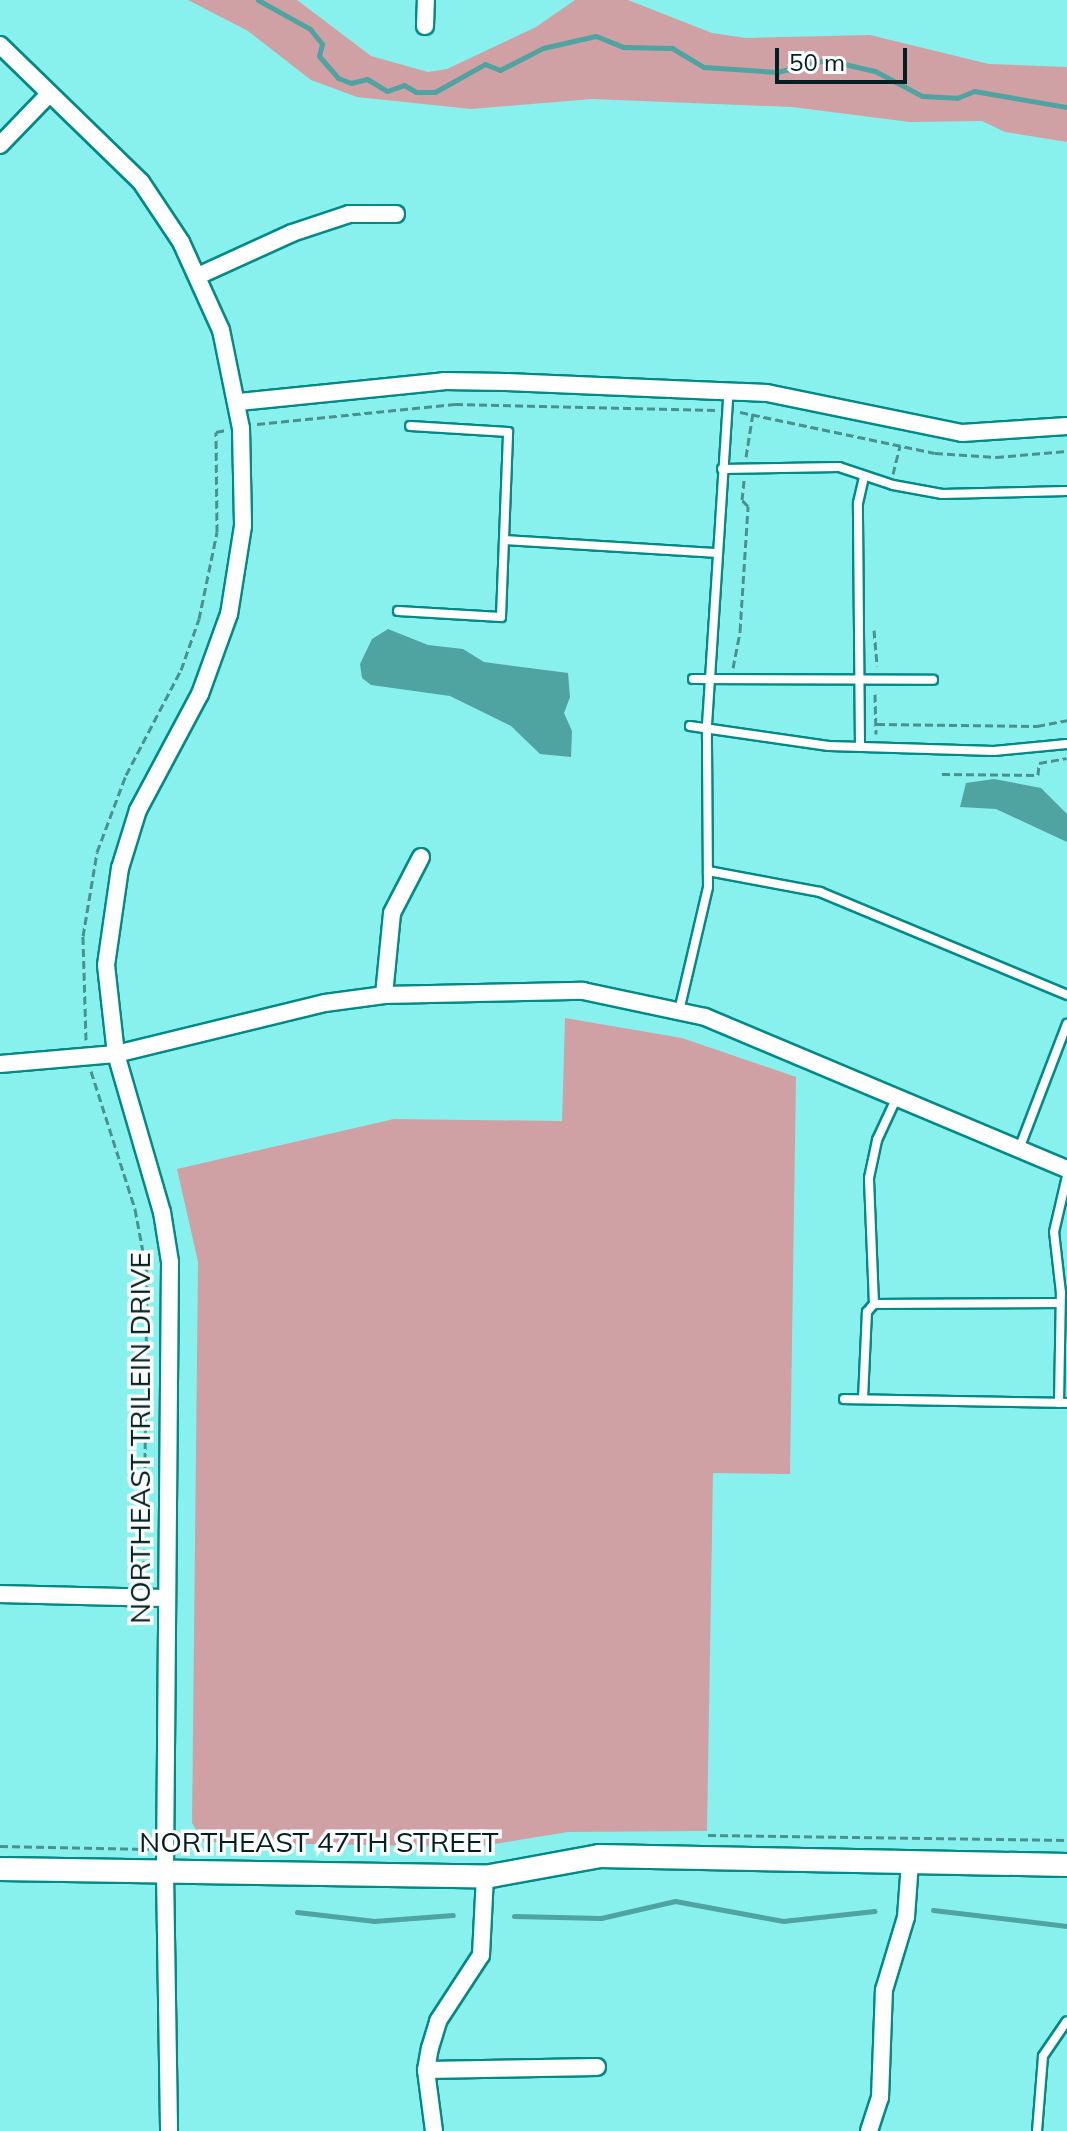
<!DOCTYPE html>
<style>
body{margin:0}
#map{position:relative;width:1067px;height:2131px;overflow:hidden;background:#89f1ed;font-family:Mulish,sans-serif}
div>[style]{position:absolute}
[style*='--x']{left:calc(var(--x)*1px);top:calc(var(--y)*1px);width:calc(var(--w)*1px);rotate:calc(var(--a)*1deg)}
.green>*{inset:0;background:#cfa1a5}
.water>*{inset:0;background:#4fa3a0}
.stream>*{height:5px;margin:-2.5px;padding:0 2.5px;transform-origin:2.5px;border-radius:2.5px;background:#4fa3a0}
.path>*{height:3px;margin-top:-1.5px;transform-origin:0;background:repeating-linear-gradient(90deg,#49918e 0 8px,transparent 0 12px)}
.roads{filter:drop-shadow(2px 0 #038a87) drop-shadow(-2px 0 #038a87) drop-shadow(0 2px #038a87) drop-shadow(0 -2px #038a87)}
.service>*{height:8px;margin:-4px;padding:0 4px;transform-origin:4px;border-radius:4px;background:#fff}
.minor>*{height:16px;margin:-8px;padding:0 8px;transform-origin:8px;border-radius:8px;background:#fff}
.tertiary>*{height:22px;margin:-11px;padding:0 11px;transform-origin:11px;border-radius:11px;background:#fff}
span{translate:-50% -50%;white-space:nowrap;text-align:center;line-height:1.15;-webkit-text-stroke:7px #fdfdfd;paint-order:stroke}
.street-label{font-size:28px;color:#002120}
.scale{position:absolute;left:775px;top:48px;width:132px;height:36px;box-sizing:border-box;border:4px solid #002120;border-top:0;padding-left:10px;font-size:24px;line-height:28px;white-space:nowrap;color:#002120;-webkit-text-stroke:6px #fdfdfd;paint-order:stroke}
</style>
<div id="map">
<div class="green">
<i style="clip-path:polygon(188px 0,297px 0,371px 56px,428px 72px,447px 69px,536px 27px,575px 0,628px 0,712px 33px,746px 38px,870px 35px,989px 64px,1067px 67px,1067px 142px,1005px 132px,982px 121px,910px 122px,792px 107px,592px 99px,471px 109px,357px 97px,311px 80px,248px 31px)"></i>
<i style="clip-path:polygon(565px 1018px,682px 1038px,796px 1077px,790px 1474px,713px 1473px,707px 1831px,568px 1832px,476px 1847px,204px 1842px,192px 1823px,198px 1262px,177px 1169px,394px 1119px,562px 1121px)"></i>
</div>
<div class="water">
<i style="clip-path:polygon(388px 629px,428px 645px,463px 649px,484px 662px,568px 673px,570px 697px,564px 713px,572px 731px,571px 757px,540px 754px,511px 726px,450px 696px,371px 685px,362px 678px,360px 664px,372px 639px)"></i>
<i style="clip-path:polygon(994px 779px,1041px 788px,1067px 814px,1067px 842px,996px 809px,960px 807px,966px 783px)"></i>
</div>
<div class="stream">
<i style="--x:258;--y:0;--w:60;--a:29.1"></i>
<i style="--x:310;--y:29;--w:19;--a:51"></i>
<i style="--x:322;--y:44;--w:12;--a:104"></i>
<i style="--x:319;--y:56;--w:29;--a:49"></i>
<i style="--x:338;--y:78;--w:14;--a:21"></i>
<i style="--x:351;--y:83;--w:16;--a:-14"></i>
<i style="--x:367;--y:79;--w:23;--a:31"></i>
<i style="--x:387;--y:91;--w:18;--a:-19"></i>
<i style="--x:404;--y:85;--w:14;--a:30"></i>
<i style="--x:416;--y:92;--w:19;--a:0"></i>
<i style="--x:435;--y:92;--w:57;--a:-29.2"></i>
<i style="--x:485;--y:64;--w:16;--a:22"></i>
<i style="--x:500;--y:70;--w:48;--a:-27.1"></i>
<i style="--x:543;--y:48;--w:54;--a:-12.8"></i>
<i style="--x:596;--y:36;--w:29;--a:22"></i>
<i style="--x:623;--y:47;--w:49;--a:1.2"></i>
<i style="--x:672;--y:48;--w:37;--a:31"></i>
<i style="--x:704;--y:67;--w:73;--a:3.9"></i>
<i style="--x:777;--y:72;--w:50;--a:-13.8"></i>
<i style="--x:826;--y:60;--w:50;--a:12.7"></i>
<i style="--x:875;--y:71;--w:53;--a:28"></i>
<i style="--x:922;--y:96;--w:35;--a:3"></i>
<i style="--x:957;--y:98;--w:18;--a:-22"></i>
<i style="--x:974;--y:91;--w:94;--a:9.8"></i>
<i style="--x:933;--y:1910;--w:135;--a:6.8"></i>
<i style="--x:297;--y:1912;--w:78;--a:6.7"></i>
<i style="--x:374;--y:1921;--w:79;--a:-4.3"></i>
<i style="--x:514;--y:1916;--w:87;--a:1.3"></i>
<i style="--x:601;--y:1918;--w:76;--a:-12.9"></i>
<i style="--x:675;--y:1901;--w:110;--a:10.5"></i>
<i style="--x:783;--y:1921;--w:92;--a:-6.3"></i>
</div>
<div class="path">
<i style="--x:740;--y:412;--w:199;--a:11.9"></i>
<i style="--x:935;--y:453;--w:61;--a:3.8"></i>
<i style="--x:996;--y:457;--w:71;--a:-4.8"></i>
<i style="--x:257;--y:424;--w:199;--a:-5.8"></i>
<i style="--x:455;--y:404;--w:261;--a:1.3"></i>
<i style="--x:746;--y:457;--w:45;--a:-81"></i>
<i style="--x:893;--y:474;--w:29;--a:-76"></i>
<i style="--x:874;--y:630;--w:36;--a:85"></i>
<i style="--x:733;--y:668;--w:38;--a:-79"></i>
<i style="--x:740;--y:631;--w:125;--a:-86.3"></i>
<i style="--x:748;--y:506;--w:8;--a:-135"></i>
<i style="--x:742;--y:500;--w:20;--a:-84"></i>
<i style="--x:875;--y:694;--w:40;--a:88.6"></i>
<i style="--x:877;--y:724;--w:160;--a:0.7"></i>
<i style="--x:1037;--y:726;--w:31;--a:-11"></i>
<i style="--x:942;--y:774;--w:96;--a:0.6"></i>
<i style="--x:1038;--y:775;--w:12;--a:-85"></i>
<i style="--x:1039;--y:763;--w:28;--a:-10"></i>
<i style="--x:86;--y:1040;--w:104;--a:-91.7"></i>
<i style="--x:83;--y:936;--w:85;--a:-80.5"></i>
<i style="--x:97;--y:852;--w:82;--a:-69.4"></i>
<i style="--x:126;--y:775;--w:119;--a:-62.4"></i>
<i style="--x:181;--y:670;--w:54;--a:-70.6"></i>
<i style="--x:199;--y:619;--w:89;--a:-78.3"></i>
<i style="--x:217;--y:532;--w:100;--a:-90.6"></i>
<i style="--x:216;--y:432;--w:10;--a:-11"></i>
<i style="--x:91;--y:1071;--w:145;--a:72.3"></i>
<i style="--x:135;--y:1209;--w:65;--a:79.4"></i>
<i style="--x:147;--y:1273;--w:307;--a:90.6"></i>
<i style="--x:708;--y:1835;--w:359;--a:0.8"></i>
<i style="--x:0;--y:1846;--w:149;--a:1.2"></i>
</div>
<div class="roads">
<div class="service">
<i style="--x:722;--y:469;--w:117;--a:-1"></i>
<i style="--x:839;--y:467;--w:57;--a:18.4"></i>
<i style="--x:893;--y:485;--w:50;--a:10.4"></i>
<i style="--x:942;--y:494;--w:125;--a:-1.4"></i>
<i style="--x:504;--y:540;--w:211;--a:3.5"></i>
<i style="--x:398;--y:611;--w:103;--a:3.3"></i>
<i style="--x:501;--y:617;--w:185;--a:-87.8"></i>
<i style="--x:508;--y:432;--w:98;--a:-176.5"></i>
<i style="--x:693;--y:679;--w:240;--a:0.2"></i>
<i style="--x:690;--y:726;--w:140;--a:8.2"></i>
<i style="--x:829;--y:746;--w:165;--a:1.7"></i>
<i style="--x:994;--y:751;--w:73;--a:-5.5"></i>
<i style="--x:860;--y:746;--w:243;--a:-90.5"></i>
<i style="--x:858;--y:503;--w:27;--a:-77"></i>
<i style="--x:708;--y:871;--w:114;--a:10.6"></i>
<i style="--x:820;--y:892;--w:268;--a:22.6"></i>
<i style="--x:679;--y:1011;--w:127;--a:-76.8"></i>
<i style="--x:708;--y:887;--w:162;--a:-90.4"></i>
<i style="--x:707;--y:725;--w:337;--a:-86.3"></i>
<i style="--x:1019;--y:1149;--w:134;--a:-69"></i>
<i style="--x:874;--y:1304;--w:186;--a:-0.3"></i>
<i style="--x:844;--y:1399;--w:223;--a:1"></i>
<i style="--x:863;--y:1399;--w:87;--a:-87.4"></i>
<i style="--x:867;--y:1312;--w:11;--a:-49"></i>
<i style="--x:874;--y:1304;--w:126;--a:-92.3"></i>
<i style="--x:869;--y:1178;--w:39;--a:-78"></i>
<i style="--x:877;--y:1140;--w:47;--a:-65.1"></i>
<i style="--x:1059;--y:1403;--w:110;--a:-89"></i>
<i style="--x:1061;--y:1293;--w:61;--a:-96.5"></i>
<i style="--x:1054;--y:1232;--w:57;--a:-76.9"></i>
<i style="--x:1037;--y:2131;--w:75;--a:-85.4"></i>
<i style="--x:1043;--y:2056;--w:42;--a:-55.6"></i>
</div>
<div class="minor">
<i style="--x:425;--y:26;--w:26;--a:-88"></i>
<i style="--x:0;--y:45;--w:197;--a:44.2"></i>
<i style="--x:141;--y:182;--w:72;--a:56.3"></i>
<i style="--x:181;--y:242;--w:97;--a:65.6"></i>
<i style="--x:221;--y:330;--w:100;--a:78.5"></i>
<i style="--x:241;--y:428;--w:98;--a:88.8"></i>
<i style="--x:243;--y:526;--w:89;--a:99"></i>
<i style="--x:229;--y:614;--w:85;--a:109.9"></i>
<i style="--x:200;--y:694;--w:132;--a:118.1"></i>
<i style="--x:138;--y:810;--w:61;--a:107.2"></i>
<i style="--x:120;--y:868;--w:98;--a:98.2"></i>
<i style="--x:106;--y:965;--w:90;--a:83.6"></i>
<i style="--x:116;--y:1054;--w:165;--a:73.8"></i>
<i style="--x:162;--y:1212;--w:51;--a:80.9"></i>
<i style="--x:170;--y:1262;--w:610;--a:90.47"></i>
<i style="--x:165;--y:1872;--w:259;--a:89.1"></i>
<i style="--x:0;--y:145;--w:71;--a:-46.1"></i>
<i style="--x:200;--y:275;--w:101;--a:-24.5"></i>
<i style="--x:292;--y:233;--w:60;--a:-18.4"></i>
<i style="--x:349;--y:214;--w:47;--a:0"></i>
<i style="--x:239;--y:402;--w:206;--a:-5.8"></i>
<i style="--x:444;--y:381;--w:62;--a:0.9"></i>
<i style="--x:506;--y:382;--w:261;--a:2.4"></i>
<i style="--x:767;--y:393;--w:199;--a:11.6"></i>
<i style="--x:962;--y:433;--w:105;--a:-3.8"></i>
<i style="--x:384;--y:995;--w:82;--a:-84.4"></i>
<i style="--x:392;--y:913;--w:63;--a:-62.6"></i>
<i style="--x:0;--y:1064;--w:116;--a:-4.9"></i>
<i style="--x:116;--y:1054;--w:215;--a:-13.7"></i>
<i style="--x:325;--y:1003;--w:60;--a:-7.7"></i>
<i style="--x:384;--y:995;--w:199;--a:-1.2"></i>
<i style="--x:583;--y:991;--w:125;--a:12"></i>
<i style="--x:705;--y:1017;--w:393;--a:22.8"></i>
<i style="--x:0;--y:1594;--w:166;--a:1.4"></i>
<i style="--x:426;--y:2070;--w:171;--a:-1"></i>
<i style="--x:434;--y:2131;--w:62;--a:-97.5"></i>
<i style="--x:426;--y:2070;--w:22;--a:-80"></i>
<i style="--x:430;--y:2048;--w:28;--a:-73"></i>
<i style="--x:438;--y:2021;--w:79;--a:-56.9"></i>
<i style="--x:481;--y:1955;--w:78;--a:-87.1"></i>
<i style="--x:869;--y:2131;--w:35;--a:-72"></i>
<i style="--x:880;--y:2098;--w:108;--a:-87.9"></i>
<i style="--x:884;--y:1990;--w:76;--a:-73.2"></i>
<i style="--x:906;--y:1917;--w:54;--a:-85.8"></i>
</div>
<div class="tertiary">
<i style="--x:0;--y:1869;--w:485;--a:0.9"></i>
<i style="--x:485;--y:1877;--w:116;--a:-10.4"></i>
<i style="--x:599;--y:1856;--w:468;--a:1.1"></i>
</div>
</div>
<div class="street-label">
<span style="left:140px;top:1438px;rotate:-90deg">NORTHEAST TRILEIN DRIVE</span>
<span style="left:319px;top:1842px">NORTHEAST 47TH STREET</span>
</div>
<div class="scale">50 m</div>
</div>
